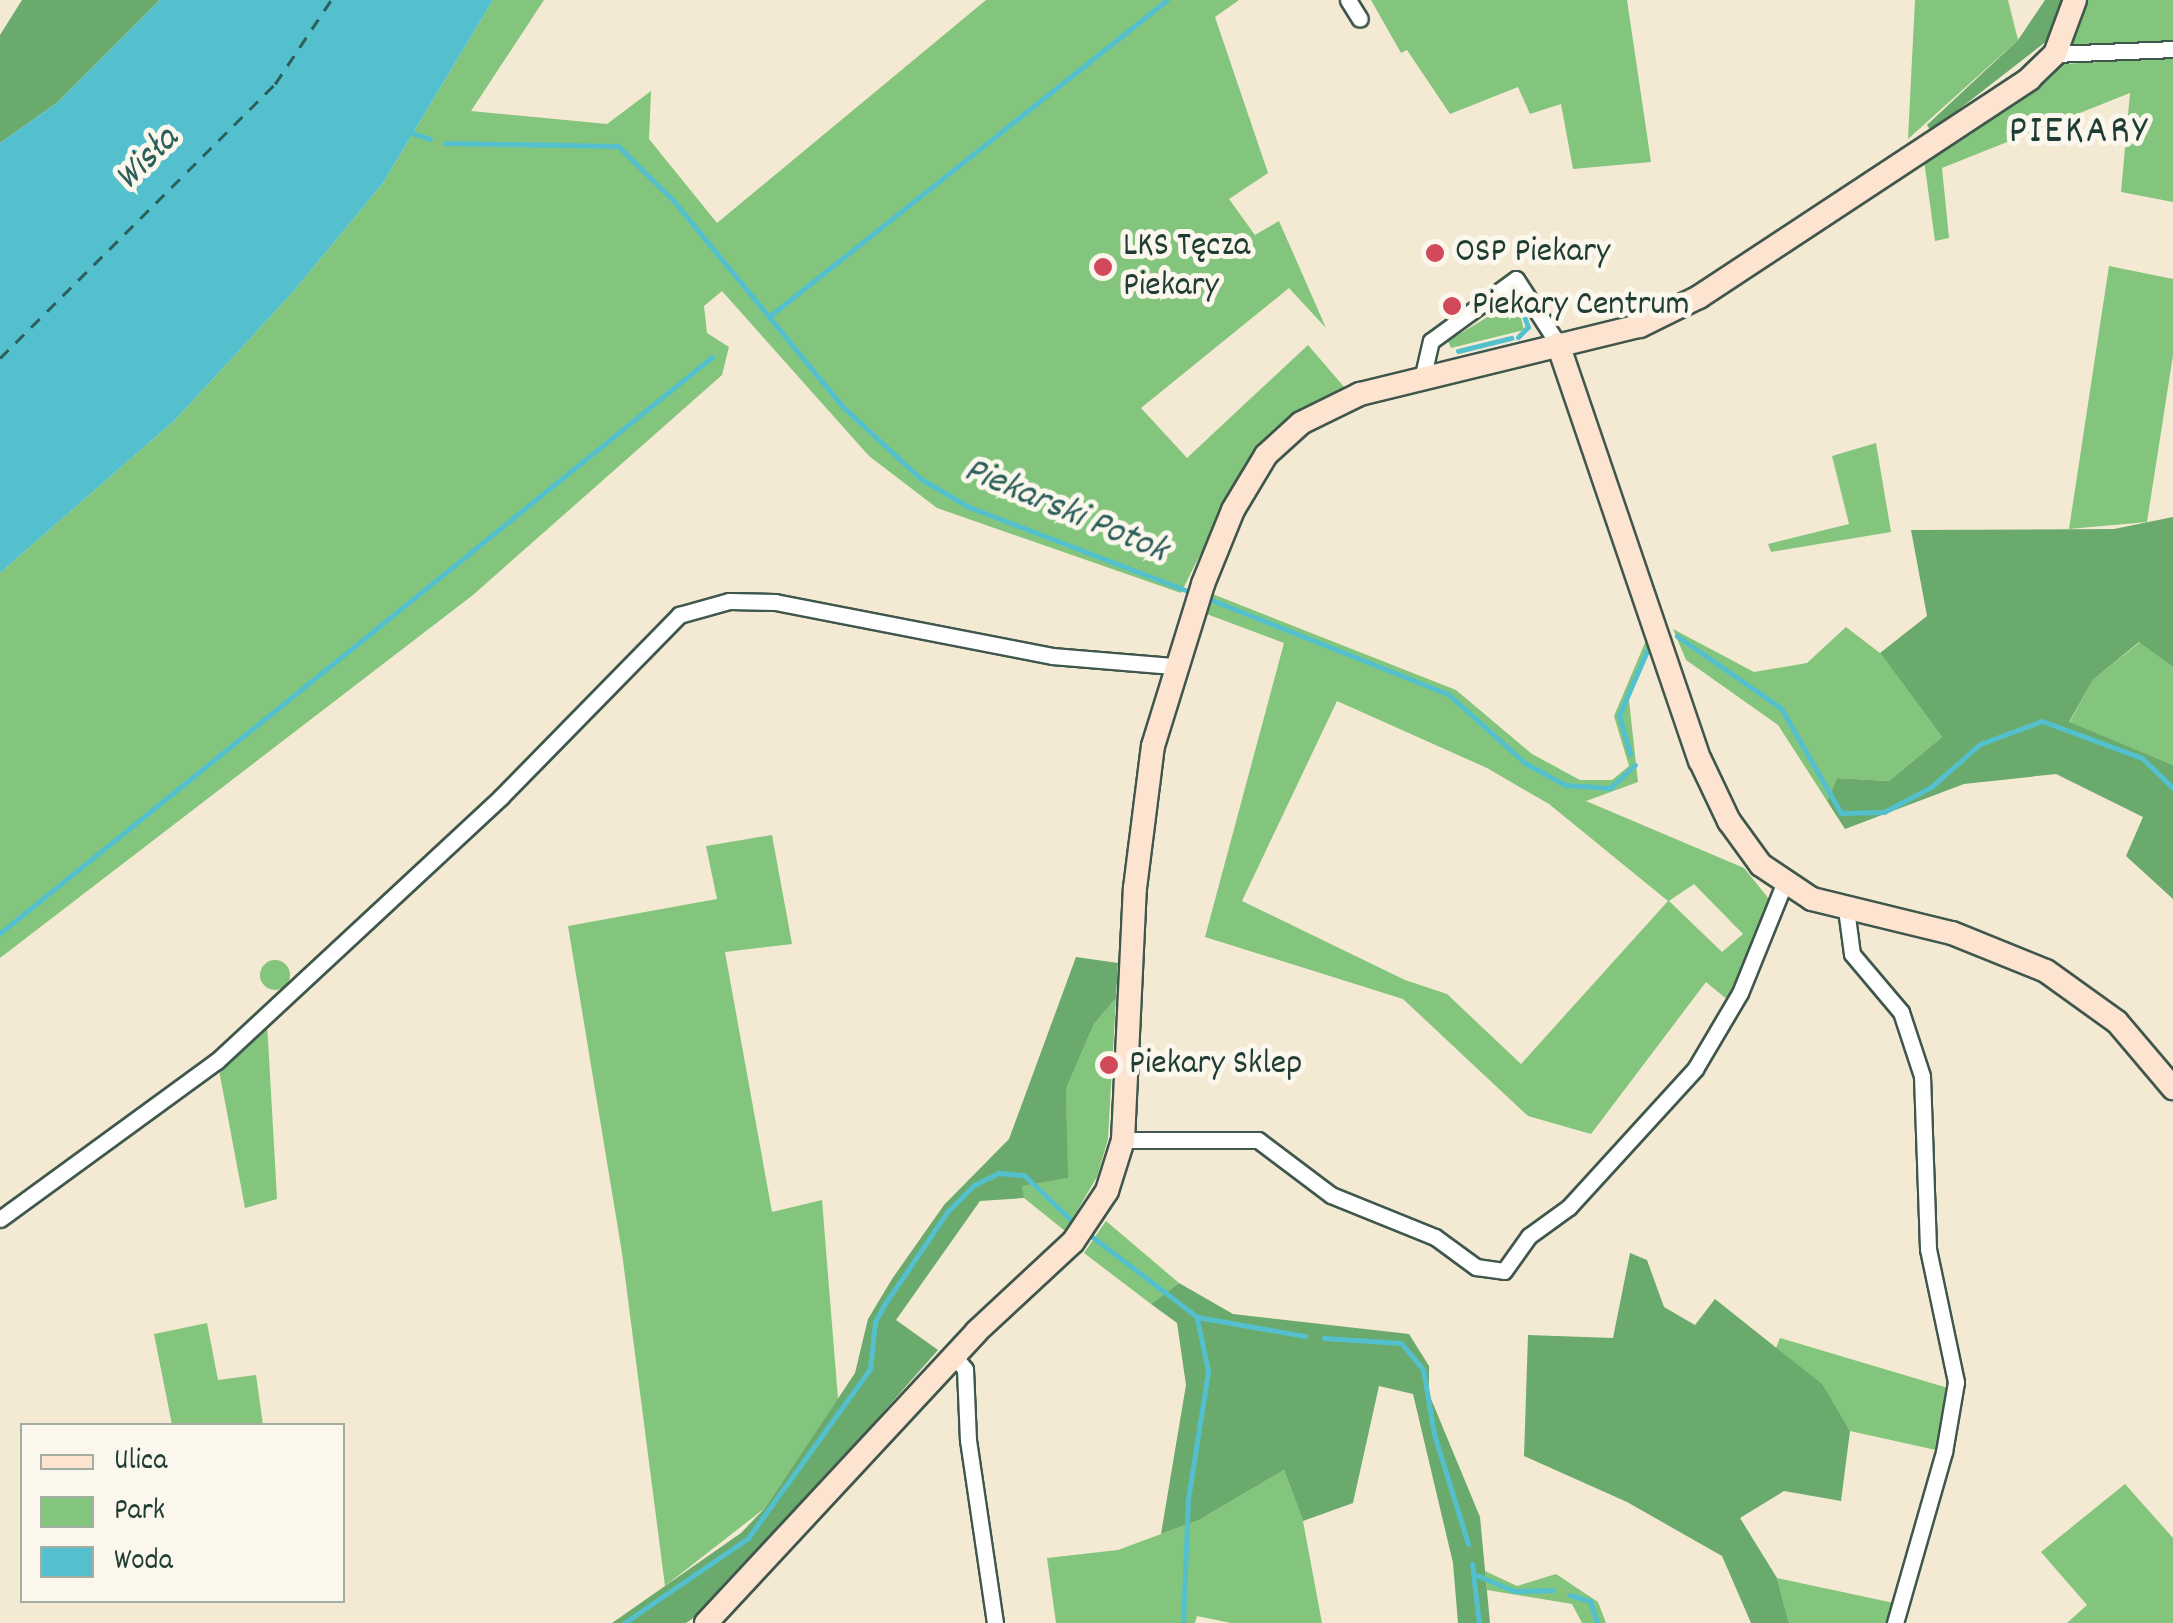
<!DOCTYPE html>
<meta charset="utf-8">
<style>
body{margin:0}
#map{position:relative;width:2173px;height:1623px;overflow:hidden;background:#f4e9d2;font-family:Dekko,sans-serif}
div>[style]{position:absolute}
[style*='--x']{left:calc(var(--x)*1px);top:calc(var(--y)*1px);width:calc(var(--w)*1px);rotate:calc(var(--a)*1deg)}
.green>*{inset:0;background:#83c57d}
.round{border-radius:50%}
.forest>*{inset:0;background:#6aaa6c}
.water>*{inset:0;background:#54c0ce}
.stream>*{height:5px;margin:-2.5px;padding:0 2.5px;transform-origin:2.5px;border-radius:2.5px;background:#54c0ce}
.ferry>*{height:2.5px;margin-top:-1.25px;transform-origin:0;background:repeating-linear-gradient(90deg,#2c5e5a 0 12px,transparent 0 22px)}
.roads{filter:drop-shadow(2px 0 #3f574c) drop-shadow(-2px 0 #3f574c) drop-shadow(0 2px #3f574c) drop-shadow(0 -2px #3f574c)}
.street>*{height:15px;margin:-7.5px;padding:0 7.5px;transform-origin:7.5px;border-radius:7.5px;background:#fff}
.secondary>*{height:22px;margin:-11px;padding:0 11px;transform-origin:11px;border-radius:11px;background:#fde4d1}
.dots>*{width:28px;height:28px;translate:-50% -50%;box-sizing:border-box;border:5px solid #fbf7ec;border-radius:50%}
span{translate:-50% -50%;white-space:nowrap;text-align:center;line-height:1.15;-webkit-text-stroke:10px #fbf7ec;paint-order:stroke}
.poi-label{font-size:35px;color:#1f3d34}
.left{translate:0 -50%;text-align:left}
.water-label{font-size:38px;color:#2c5e5a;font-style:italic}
.quarter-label{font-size:40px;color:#1f3d34;letter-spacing:2.5px}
.legend{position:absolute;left:20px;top:1423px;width:325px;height:180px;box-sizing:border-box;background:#fbf7ec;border:2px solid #a3ada2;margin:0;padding:12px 18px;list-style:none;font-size:30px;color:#1f3d34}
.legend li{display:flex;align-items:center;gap:20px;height:50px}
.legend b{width:50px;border:2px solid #a3ada2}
</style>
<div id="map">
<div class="green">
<i style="clip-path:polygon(493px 0,544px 0,471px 111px,607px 124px,651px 91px,649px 139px,717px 223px,986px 0,1239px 0,1215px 17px,1268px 173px,1229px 199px,1255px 235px,1279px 221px,1326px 328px,1289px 288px,1141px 408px,1187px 458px,1308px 345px,1345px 388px,1308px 405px,1267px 439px,1238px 478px,1181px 593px,937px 508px,869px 456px,722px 291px,704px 306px,707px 333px,729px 347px,722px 375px,473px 595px,0 958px,0 573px,175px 420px,293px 292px,383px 183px)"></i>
<i style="clip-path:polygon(1371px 0,1627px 0,1651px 162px,1573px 169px,1561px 104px,1530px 114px,1518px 87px,1450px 114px,1407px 50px,1401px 53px)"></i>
<i style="clip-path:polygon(1915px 0,2008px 0,2018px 40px,1908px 139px)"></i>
<i style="clip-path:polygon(2080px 0,2173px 0,2173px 41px,2068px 47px)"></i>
<i style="clip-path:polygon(2173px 58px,2173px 202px,2121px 192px,2130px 93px,1942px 168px,1949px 238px,1935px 241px,1924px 160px,2062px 64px)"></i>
<i style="clip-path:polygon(2109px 266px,2173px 279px,2173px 355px,2147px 522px,2069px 529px)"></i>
<i style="clip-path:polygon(1518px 306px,1524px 330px,1451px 348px,1448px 341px,1504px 307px)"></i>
<i style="clip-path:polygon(1876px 443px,1891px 532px,1771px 552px,1768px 544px,1849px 524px,1832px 456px)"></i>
<i style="clip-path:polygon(evenodd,1210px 593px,1456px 690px,1532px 754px,1580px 780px,1612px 780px,1629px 766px,1614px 716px,1647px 638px,1651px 646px,1629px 700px,1638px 782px,1586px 801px,1744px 868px,1769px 899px,1729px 1001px,1706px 982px,1591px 1134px,1528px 1116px,1403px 999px,1205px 937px,1284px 643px,1204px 613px,1210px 593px,1337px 701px,1487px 768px,1549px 804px,1668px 901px,1521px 1064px,1447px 994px,1405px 980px,1242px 901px,1337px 701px,1210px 593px,1694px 884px,1743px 934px,1722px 952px,1669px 901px,1694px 884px)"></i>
<i style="clip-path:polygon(1846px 627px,1880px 653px,1942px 737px,1889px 781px,1837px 778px,1827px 801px,1778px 725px,1686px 660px,1673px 629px,1754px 672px,1807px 663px)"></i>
<i style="clip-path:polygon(2140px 642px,2173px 667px,2173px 765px,2069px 723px,2093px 680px)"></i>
<i style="clip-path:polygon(772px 835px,792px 944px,725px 952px,772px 1212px,822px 1200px,838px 1399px,765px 1508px,665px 1586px,622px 1253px,568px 926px,717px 899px,706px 846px)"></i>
<i class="round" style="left:260px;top:960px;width:30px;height:30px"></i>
<i style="clip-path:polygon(1116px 998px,1108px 1139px,1097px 1177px,1065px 1231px,1024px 1198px,1021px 1186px,1067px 1178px,1066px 1089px,1094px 1024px)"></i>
<i style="clip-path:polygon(267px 1022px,277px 1199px,245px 1208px,219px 1070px)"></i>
<i style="clip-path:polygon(1106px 1221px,1179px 1283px,1151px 1304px,1084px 1253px)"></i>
<i style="clip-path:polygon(207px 1323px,218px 1380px,256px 1375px,263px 1425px,172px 1425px,154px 1334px)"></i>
<i style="clip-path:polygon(1780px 1338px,1948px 1388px,1936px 1450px,1850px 1431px,1821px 1384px,1776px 1348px)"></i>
<i style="clip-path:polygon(1284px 1470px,1303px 1521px,1322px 1623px,1231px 1623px,1197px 1616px,1195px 1623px,1056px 1623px,1047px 1558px,1118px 1550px,1199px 1520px)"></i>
<i style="clip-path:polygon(2125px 1484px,2173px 1538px,2173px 1623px,2067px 1623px,2087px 1605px,2041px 1552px)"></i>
<i style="clip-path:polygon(1485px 1571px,1517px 1586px,1556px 1574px,1598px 1602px,1606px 1623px,1582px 1623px,1572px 1604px,1487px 1590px)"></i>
<i style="clip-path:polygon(1777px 1578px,1894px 1603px,1889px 1623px,1789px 1623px)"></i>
</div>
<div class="forest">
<i style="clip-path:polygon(22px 0,160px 0,58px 102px,0 143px,0 35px)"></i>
<i style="clip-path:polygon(2045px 0,2065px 0,2048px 40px,1931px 131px,1927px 125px,2018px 40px)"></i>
<i style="clip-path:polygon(2173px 517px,2173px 667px,2139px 642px,2093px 680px,2069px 722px,2173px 765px,2173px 899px,2126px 856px,2143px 817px,2056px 774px,1964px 784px,1845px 829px,1827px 801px,1837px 778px,1889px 781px,1942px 737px,1880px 653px,1927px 616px,1911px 530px,2114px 529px)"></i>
<i style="clip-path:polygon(1076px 957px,1118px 963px,1116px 998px,1094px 1024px,1066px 1089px,1068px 1178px,1022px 1186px,1024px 1198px,980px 1201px,896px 1320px,938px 1350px,713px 1605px,686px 1623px,612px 1623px,741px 1533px,765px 1508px,855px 1373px,868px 1319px,892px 1279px,944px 1205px,1009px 1139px)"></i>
<i style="clip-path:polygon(1630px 1253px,1647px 1260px,1664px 1307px,1695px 1325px,1715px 1299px,1822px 1384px,1850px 1431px,1841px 1501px,1784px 1491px,1740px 1518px,1777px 1578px,1789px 1623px,1751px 1623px,1722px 1556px,1627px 1502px,1524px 1456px,1528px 1335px,1613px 1338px)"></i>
<i style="clip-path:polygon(1179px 1283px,1233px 1314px,1409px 1334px,1429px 1366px,1429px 1394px,1480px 1517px,1490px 1623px,1458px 1623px,1453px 1563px,1413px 1394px,1379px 1386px,1353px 1503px,1303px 1521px,1284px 1470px,1199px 1520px,1161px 1534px,1186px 1385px,1177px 1323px,1151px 1304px)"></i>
</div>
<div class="water">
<i style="clip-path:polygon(160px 0,493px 0,383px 183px,293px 292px,175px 420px,0 573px,0 143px,58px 102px)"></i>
</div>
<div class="stream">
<i style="--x:409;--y:132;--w:22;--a:18"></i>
<i style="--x:445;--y:143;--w:173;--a:1"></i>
<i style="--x:618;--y:146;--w:77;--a:44.5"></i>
<i style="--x:673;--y:200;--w:266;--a:50.6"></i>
<i style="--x:842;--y:406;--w:108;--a:42.7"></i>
<i style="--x:921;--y:479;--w:56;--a:30.3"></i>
<i style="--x:969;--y:507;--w:240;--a:21"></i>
<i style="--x:771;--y:315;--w:506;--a:-38.5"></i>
<i style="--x:1518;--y:337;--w:14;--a:-45"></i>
<i style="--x:1528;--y:327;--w:15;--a:-110"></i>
<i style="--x:1458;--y:351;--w:55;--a:-13.8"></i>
<i style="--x:1204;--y:597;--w:263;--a:21.7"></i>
<i style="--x:1448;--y:694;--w:103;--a:41.9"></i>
<i style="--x:1525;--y:763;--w:46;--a:28.8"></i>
<i style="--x:1565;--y:785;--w:45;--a:3.8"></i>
<i style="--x:1610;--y:788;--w:34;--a:-43"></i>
<i style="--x:1677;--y:636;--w:126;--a:34.7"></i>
<i style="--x:1781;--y:708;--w:121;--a:60.3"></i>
<i style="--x:1841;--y:813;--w:43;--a:-1.3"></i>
<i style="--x:1884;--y:812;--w:53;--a:-28"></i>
<i style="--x:1931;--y:787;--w:65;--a:-41.3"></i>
<i style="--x:1980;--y:744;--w:66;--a:-20.4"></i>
<i style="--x:2042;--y:721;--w:107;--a:20.3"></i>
<i style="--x:2142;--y:758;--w:43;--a:44.1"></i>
<i style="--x:1630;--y:754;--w:41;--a:-105.8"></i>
<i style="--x:1619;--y:715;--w:77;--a:-66.4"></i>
<i style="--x:0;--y:933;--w:916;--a:-38.97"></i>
<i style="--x:1086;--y:1232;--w:140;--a:37.4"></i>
<i style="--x:1197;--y:1317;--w:110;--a:10"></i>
<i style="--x:1324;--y:1338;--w:77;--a:3.7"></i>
<i style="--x:1401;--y:1343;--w:34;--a:50"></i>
<i style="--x:1423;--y:1369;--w:66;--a:80.4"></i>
<i style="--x:1434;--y:1434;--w:115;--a:72.8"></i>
<i style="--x:1472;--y:1564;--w:59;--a:83.2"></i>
<i style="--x:1474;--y:1574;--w:43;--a:23"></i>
<i style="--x:1514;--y:1591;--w:39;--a:-1"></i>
<i style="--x:1570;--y:1595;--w:21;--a:17"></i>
<i style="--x:1590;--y:1601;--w:23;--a:72"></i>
<i style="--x:624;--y:1623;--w:150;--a:-34.4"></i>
<i style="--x:748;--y:1538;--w:208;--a:-54.2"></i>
<i style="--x:870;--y:1369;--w:47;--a:-83.9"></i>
<i style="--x:875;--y:1322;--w:19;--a:-62"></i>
<i style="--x:884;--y:1305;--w:114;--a:-55.8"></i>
<i style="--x:948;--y:1211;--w:37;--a:-45"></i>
<i style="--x:974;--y:1185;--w:28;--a:-26"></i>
<i style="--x:999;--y:1173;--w:25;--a:5"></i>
<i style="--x:1024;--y:1175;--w:74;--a:43.9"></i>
<i style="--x:1183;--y:1623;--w:124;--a:-87.7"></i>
<i style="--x:1188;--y:1499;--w:130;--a:-81.1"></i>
<i style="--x:1208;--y:1371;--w:53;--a:-101.9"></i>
</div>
<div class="ferry">
<i style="--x:0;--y:358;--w:388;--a:-44.9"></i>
<i style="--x:275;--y:84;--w:101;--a:-56.3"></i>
</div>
<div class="roads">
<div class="street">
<i style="--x:1348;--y:0;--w:22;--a:58"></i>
<i style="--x:2055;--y:54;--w:118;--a:-2.4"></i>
<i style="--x:1423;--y:375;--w:35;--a:-77"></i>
<i style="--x:1431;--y:341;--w:105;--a:-36.1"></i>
<i style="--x:1516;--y:279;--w:77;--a:57.1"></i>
<i style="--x:1846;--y:909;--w:45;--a:82.4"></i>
<i style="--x:1852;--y:954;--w:76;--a:49.8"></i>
<i style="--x:1901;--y:1012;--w:67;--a:71.8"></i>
<i style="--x:1922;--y:1076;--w:173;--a:88"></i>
<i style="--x:1928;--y:1249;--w:136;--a:78.1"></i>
<i style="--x:1956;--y:1382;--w:71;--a:99.7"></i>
<i style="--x:1944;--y:1452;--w:178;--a:106"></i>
<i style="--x:1123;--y:1140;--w:135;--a:0"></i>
<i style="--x:1258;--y:1140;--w:91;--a:37"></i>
<i style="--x:1331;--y:1195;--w:112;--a:22"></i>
<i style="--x:1435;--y:1237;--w:51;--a:36.2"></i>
<i style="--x:1476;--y:1267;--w:28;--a:8"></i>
<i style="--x:1504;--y:1271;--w:43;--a:-54.5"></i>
<i style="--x:1529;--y:1236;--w:49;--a:-35.9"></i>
<i style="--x:1569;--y:1207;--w:187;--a:-47.6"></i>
<i style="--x:1695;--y:1069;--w:88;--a:-59.4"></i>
<i style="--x:1740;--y:993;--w:118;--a:-68"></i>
<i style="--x:0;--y:1219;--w:268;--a:-36.1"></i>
<i style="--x:217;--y:1061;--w:388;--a:-42.9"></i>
<i style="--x:501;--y:797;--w:255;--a:-45.6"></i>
<i style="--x:679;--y:615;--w:52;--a:-15.6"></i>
<i style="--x:729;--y:601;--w:46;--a:1.2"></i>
<i style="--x:775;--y:602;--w:282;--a:11"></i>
<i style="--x:1052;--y:656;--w:121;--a:4.7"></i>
<i style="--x:954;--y:1356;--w:17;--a:50"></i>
<i style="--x:965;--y:1369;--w:71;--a:87.6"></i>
<i style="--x:968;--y:1440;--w:185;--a:81.6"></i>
</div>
<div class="secondary">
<i style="--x:1558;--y:344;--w:440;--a:71.2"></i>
<i style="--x:1700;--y:760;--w:68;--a:64.6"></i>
<i style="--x:1729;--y:821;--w:54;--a:54"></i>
<i style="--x:1761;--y:865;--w:61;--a:33.7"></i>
<i style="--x:1812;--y:899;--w:144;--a:13.7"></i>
<i style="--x:1952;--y:933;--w:101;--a:22"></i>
<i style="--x:2046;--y:971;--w:87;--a:35.7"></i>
<i style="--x:2117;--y:1022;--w:87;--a:49.7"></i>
<i style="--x:706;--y:1623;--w:397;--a:-47.1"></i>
<i style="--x:976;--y:1332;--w:132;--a:-42.9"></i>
<i style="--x:1073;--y:1242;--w:61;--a:-56.3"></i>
<i style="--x:1107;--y:1191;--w:53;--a:-72.6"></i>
<i style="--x:1123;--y:1140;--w:252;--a:-87.3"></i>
<i style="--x:1135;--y:888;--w:143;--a:-82.8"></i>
<i style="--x:1153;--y:746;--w:170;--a:-72.8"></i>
<i style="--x:1203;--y:584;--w:80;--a:-67.9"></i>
<i style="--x:1233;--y:510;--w:64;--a:-59"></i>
<i style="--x:1266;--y:455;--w:47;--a:-42.4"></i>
<i style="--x:1301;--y:423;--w:66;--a:-26.2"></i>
<i style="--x:1360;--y:394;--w:288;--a:-13.7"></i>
<i style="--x:1640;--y:326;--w:66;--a:-26.2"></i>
<i style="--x:1699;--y:297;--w:396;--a:-33.4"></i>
<i style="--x:2029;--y:79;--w:36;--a:-44"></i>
<i style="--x:2055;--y:54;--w:58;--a:-69.7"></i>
</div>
</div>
<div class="dots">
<i style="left:1435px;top:253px;background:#d1495b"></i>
<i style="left:1103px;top:267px;background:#d1495b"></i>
<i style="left:1452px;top:306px;background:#d1495b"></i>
<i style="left:1109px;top:1065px;background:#d1495b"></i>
</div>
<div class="poi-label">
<span class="left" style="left:1123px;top:267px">LKS Tęcza<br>Piekary</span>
<span class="left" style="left:1455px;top:253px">OSP Piekary</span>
<span class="left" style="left:1472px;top:306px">Piekary Centrum</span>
<span class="left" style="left:1129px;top:1065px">Piekary Sklep</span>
</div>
<div class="water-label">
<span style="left:148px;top:160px;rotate:-45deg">Wisła</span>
<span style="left:1065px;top:512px;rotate:23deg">Piekarski Potok</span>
</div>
<div class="quarter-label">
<span style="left:2079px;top:134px">PIEKARY</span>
</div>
<ul class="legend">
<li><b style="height:12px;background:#fde4d1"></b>Ulica</li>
<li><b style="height:28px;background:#83c57d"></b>Park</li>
<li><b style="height:28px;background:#54c0ce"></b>Woda</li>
</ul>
</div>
